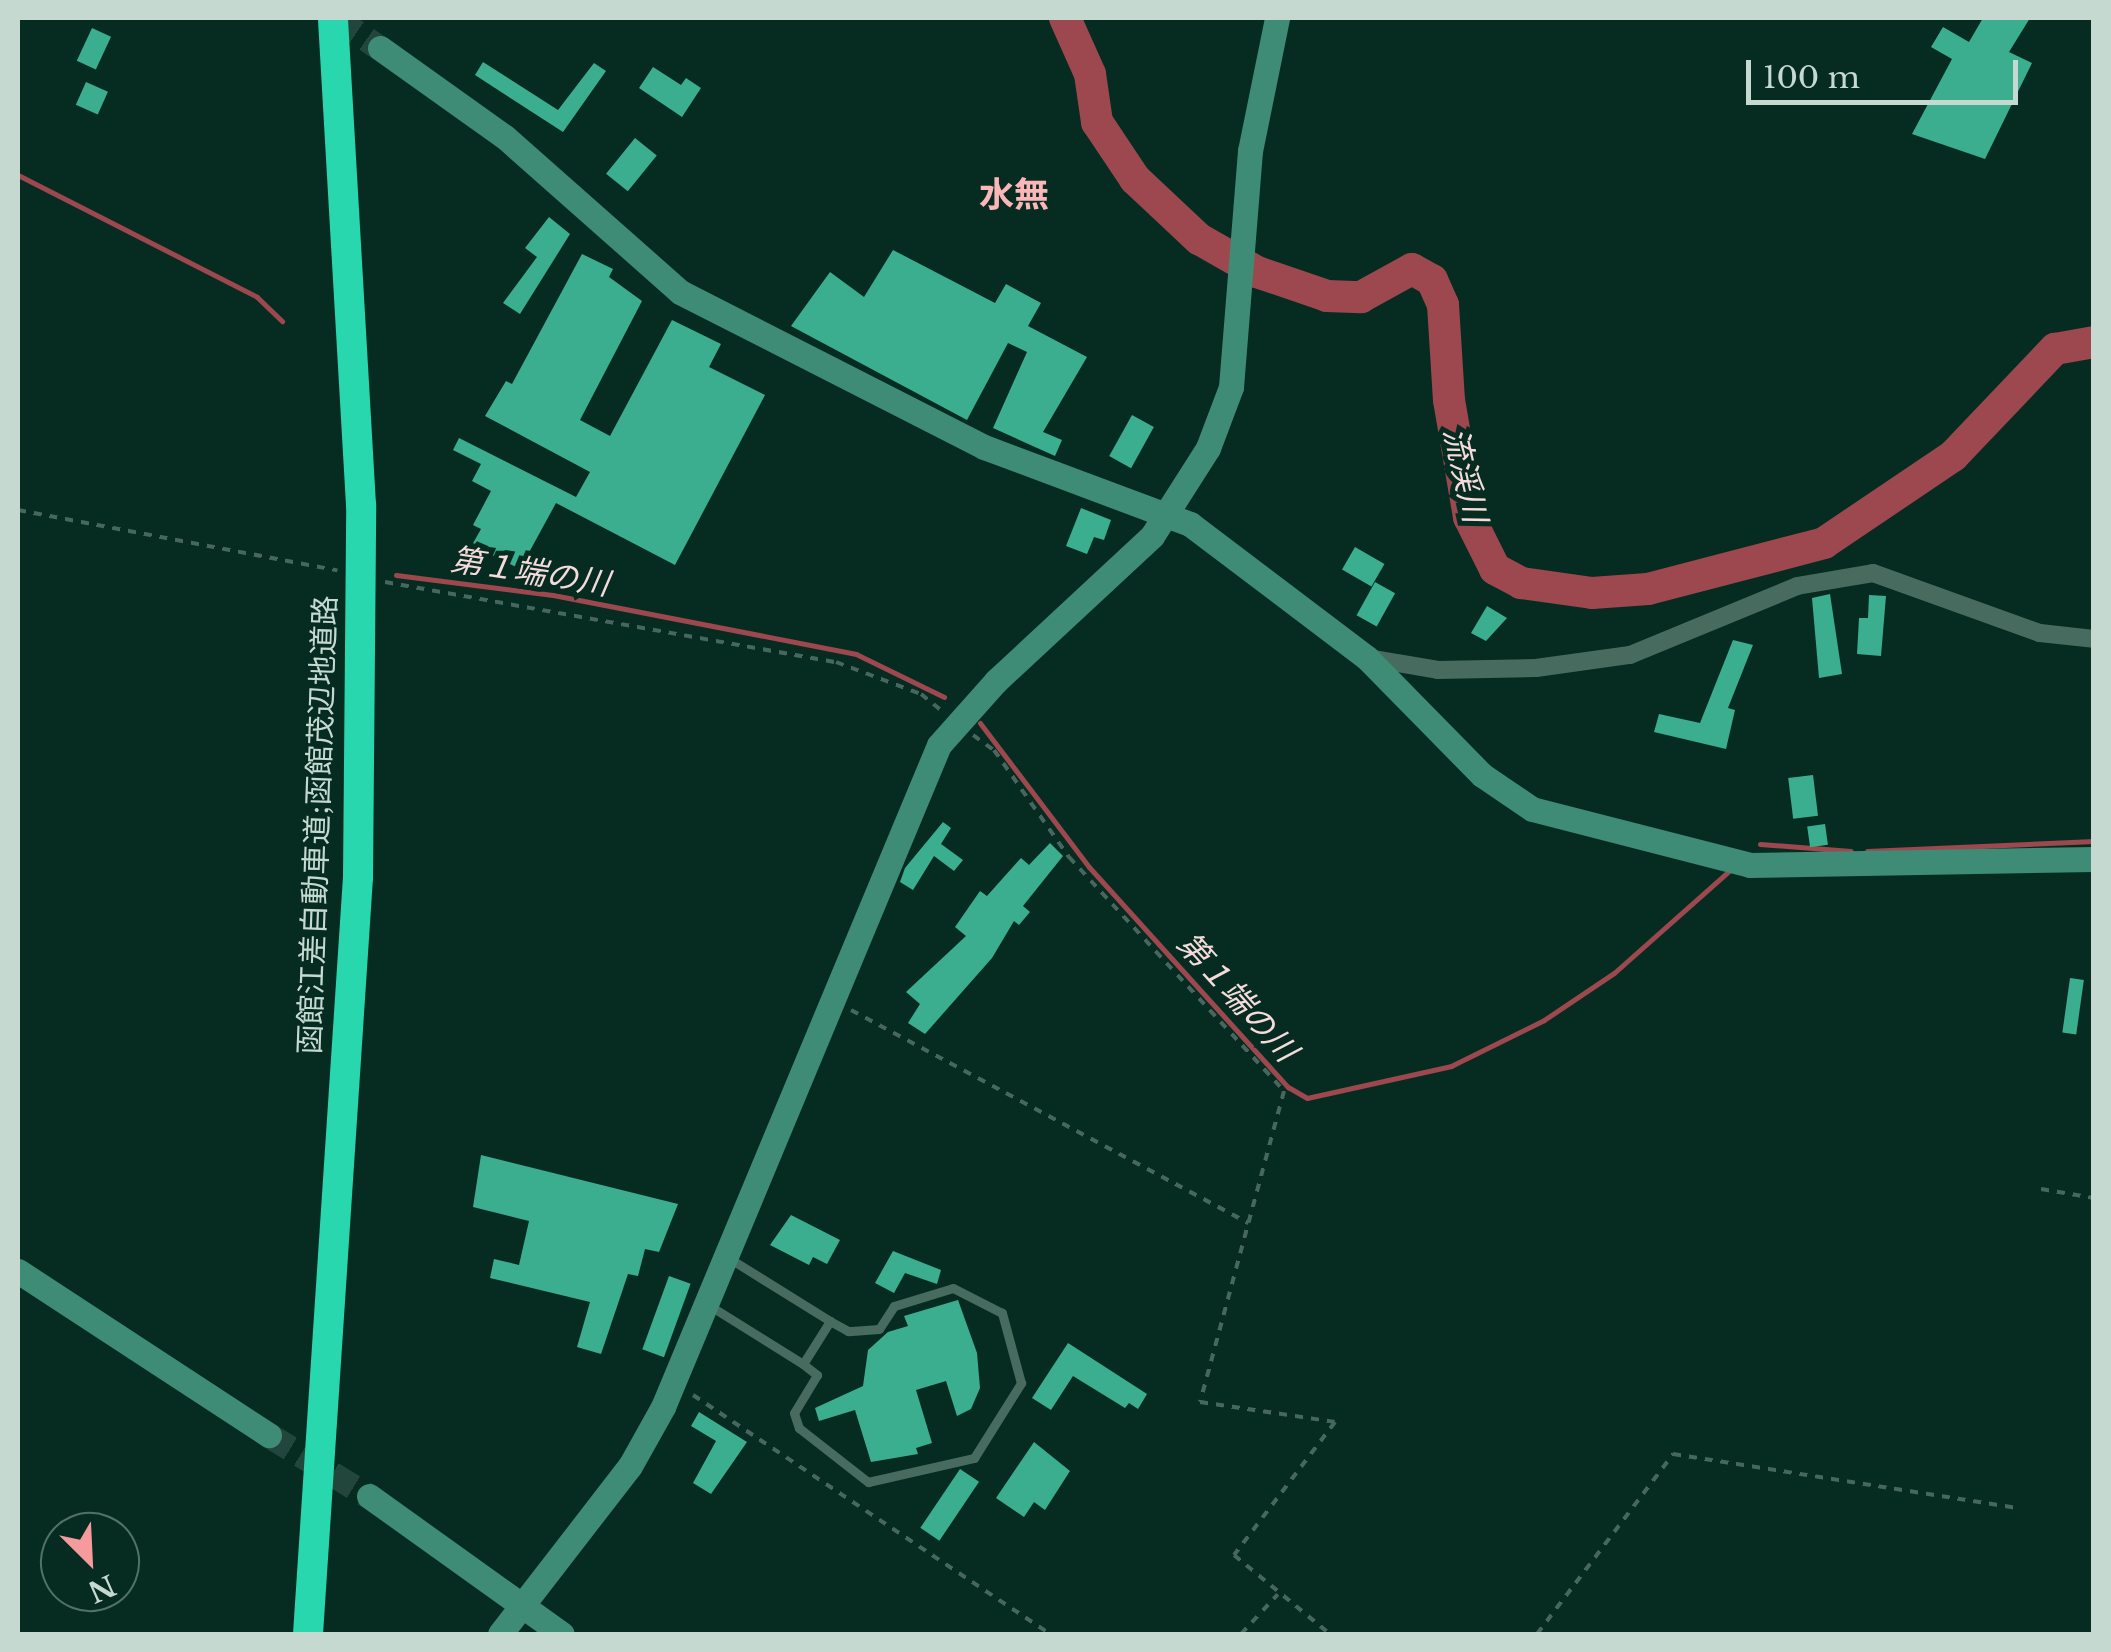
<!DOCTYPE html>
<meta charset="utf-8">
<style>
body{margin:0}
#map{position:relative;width:2111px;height:1652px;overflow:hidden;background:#062c22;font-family:"Libre Baskerville","Noto Sans JP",serif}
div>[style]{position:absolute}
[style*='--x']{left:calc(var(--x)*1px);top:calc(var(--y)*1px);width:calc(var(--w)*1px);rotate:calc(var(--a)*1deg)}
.stream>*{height:5px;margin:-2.5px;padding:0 2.5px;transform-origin:2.5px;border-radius:2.5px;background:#9c484e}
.river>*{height:32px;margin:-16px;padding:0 16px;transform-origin:16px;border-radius:16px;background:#9c484e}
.building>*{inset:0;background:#3bae8f;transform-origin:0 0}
.secondary-tunnel>*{height:25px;margin-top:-12.5px;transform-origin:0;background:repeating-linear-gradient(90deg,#23463c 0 25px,transparent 0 37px)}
.path>*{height:4px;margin-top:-2px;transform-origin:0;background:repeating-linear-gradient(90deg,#47675e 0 8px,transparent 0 16px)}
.lane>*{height:9px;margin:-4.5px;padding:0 4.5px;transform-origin:4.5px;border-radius:4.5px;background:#476c5f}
.street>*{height:18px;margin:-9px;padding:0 9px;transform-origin:9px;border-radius:9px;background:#476c5f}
.secondary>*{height:25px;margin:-12.5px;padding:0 12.5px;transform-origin:12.5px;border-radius:12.5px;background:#3e8c76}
.highway>*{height:30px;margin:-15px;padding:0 15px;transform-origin:15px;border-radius:15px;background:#28d7ad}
span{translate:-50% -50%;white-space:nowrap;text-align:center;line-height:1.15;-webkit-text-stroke:10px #062c22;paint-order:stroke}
.street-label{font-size:30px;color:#c5d9d1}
.water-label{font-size:32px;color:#f5dbdb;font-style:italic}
.quarter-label{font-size:35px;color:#fbb6b8;font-weight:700}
.frame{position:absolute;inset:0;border:20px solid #c5d9d1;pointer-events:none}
.north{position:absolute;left:40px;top:1512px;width:100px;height:100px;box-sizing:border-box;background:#062c22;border:2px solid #527168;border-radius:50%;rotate:156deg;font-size:28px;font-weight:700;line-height:40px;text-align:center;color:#c5d9d1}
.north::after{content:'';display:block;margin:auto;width:35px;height:45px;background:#f59b9e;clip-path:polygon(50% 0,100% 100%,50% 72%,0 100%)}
.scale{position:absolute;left:1746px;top:60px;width:272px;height:45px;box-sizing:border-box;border:5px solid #c5d9d1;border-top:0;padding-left:12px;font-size:30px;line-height:35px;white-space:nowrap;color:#c5d9d1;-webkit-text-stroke:8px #062c22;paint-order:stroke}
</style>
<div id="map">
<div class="stream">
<i style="--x:18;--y:175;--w:268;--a:27"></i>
<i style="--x:257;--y:297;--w:35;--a:44"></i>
<i style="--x:396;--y:575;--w:158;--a:7.3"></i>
<i style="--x:553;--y:595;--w:309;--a:11"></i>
<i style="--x:856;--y:654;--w:98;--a:26"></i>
<i style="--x:980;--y:723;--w:181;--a:52.9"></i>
<i style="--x:1089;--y:867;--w:297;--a:47.9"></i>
<i style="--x:1288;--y:1087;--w:22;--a:30"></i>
<i style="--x:1307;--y:1098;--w:148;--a:-12.5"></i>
<i style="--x:1451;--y:1066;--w:104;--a:-26.3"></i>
<i style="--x:1544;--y:1020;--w:84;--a:-33.9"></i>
<i style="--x:1614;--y:973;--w:155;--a:-41.6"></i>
<i style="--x:1760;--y:844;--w:91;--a:4.4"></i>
<i style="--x:1867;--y:851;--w:227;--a:-2.5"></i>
</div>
<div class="river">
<i style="--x:1065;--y:18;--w:61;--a:65.9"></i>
<i style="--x:1090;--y:74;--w:49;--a:81.7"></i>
<i style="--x:1097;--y:122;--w:69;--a:56.3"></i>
<i style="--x:1135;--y:179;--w:88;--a:43.2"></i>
<i style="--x:1199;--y:239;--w:67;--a:29.6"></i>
<i style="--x:1257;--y:272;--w:74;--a:18.9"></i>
<i style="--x:1327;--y:296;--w:34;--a:2"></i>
<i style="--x:1361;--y:297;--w:58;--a:-28.8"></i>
<i style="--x:1412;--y:269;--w:23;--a:29"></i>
<i style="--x:1432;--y:280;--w:27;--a:66"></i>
<i style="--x:1443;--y:305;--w:95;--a:86.4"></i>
<i style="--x:1449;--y:400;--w:119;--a:80.3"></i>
<i style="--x:1469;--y:517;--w:58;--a:63.4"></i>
<i style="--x:1495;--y:569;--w:30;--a:28"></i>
<i style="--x:1521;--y:583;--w:72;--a:8"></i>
<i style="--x:1592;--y:593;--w:56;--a:-4.1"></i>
<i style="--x:1648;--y:589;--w:182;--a:-14.6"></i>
<i style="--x:1824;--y:543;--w:156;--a:-34"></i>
<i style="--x:1953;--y:456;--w:148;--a:-46.4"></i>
<i style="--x:2055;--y:349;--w:40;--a:-10"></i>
</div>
<div class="building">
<i style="clip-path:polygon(1983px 18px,2030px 18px,2009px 52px,2032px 63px,1985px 159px,1912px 134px,1952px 59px,1931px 47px,1943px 27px,1969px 42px)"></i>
<i style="left:92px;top:28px;width:21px;height:36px;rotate:25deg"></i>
<i style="clip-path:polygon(483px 62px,558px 110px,594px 63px,606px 71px,563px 132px,475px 75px)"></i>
<i style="clip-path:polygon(653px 67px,681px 85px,686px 78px,701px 88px,682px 117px,639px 88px)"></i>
<i style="left:86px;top:82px;width:24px;height:25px;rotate:24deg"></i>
<i style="left:635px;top:138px;width:28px;height:46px;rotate:39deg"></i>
<i style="clip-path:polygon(549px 217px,570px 234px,520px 314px,503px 303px,537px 257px,525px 248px)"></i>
<i style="clip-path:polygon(893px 250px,995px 303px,1006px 284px,1041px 303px,1028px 326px,1087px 357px,1043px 432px,1062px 440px,1055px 456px,993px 428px,1027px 352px,1008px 343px,967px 420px,791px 326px,830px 272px,864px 297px)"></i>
<i style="clip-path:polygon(582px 254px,613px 269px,609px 277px,642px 301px,580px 420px,610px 436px,672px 320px,721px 344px,709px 367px,765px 395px,675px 565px,556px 503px,520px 569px,472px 545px,481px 529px,473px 525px,491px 491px,472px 481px,481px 464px,453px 450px,459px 438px,576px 497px,590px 472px,485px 416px,506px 381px,512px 384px)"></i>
<i style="left:1132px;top:415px;width:25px;height:47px;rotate:29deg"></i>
<i style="clip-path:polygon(1081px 508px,1111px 520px,1104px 540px,1094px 537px,1087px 554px,1066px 546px)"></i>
<i style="left:1355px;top:547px;width:34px;height:26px;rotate:30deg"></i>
<i style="left:1375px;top:582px;width:23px;height:38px;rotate:29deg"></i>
<i style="clip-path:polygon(1830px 594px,1842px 674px,1819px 678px,1812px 598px)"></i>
<i style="clip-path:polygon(1869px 595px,1886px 596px,1881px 656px,1857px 654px,1859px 618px,1868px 618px)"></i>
<i style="clip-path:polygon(1487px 606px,1507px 618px,1486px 641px,1471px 633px)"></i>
<i style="clip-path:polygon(1733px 640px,1753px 645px,1728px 708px,1735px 710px,1726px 749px,1654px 732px,1659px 714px,1700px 723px)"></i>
<i style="left:1813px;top:775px;width:41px;height:25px;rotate:83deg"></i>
<i style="clip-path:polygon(943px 822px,951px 828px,941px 844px,963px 860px,954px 871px,934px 856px,913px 890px,900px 882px,905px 868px)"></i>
<i style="left:1825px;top:824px;width:21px;height:18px;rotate:82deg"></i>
<i style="clip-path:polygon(1050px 843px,1063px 856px,1023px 906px,1030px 912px,1019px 925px,1014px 921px,992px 958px,925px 1034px,908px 1023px,920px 1004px,906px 992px,966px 936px,955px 927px,980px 891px,987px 896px,1021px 858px,1029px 865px)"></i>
<i style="left:2070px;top:978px;width:14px;height:55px;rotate:8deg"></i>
<i style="clip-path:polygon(481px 1155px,678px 1204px,659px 1252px,645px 1249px,638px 1276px,628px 1274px,601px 1354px,577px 1347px,590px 1302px,490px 1278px,494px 1259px,519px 1265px,529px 1221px,473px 1207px)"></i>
<i style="clip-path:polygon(791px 1215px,840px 1240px,827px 1264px,813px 1257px,809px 1265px,770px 1245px)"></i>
<i style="clip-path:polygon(893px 1251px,941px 1270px,937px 1284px,905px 1273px,894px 1293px,875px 1283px)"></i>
<i style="left:669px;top:1276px;width:23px;height:78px;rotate:20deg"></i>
<i style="clip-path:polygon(958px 1300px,977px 1353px,980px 1388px,971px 1409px,957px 1416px,946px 1381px,916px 1390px,932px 1443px,916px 1448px,918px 1454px,871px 1462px,855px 1410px,819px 1421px,815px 1408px,863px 1386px,868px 1350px,888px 1332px,908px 1326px,904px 1316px)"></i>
<i style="clip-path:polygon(1068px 1343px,1147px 1394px,1138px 1409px,1129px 1403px,1125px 1408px,1073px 1376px,1051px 1410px,1032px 1398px)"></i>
<i style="clip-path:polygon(699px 1412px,747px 1442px,711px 1494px,693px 1483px,716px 1441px,691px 1426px)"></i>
<i style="clip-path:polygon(1034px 1442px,1070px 1471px,1045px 1510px,1034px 1502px,1024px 1517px,996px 1498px)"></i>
<i style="left:960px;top:1469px;width:23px;height:71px;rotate:34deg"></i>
</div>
<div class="secondary-tunnel">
<i style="--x:336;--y:18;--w:53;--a:34.3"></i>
<i style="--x:269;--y:1435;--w:117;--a:31.4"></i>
</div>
<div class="path">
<i style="--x:18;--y:510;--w:325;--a:10.7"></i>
<i style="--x:385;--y:582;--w:458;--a:10.1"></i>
<i style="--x:836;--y:662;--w:91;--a:20.6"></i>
<i style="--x:921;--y:694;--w:27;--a:39"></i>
<i style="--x:973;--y:735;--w:26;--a:36"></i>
<i style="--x:994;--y:750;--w:131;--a:55"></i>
<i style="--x:1069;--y:857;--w:318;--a:47.4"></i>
<i style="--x:1284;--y:1091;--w:322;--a:105.1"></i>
<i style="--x:1200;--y:1402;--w:136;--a:8.4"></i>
<i style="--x:1335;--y:1422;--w:167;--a:127.2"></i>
<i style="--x:1234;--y:1555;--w:124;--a:39.5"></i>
<i style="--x:851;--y:1010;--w:451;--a:28.2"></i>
<i style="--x:2041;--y:1189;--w:54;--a:9.6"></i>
<i style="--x:693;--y:1395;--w:430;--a:33.8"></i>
<i style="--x:1241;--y:1634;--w:54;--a:-47.2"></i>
<i style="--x:1537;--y:1634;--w:226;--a:-52.9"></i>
<i style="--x:1673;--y:1454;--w:347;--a:8.9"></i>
</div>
<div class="lane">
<i style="--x:707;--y:1304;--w:113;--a:32"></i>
<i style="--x:803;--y:1364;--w:51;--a:-57.9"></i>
<i style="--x:830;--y:1321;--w:121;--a:-148.1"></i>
<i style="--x:803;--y:1364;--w:18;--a:38"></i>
<i style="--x:817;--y:1375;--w:44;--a:121.2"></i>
<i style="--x:794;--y:1413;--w:16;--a:72"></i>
<i style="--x:799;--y:1428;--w:88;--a:38"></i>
<i style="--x:868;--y:1482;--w:109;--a:-12.8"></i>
<i style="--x:974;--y:1458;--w:89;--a:-57.9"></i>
<i style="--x:1021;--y:1383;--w:73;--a:-105.2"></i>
<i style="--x:1002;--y:1313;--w:55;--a:-153"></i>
<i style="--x:953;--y:1288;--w:62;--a:163"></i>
<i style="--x:894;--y:1306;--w:27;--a:123"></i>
<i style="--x:879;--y:1329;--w:31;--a:176"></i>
<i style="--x:848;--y:1331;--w:21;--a:-151"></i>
</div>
<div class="street">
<i style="--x:1368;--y:658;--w:71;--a:9.7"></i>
<i style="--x:1438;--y:670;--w:98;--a:-1.2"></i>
<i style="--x:1536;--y:668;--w:95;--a:-7.9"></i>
<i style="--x:1630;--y:655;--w:181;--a:-22.4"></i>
<i style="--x:1797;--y:586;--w:77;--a:-9.7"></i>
<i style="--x:1873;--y:573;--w:177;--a:19.8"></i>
<i style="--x:2040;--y:633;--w:54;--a:6.3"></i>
</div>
<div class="secondary">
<i style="--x:380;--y:48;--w:153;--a:35.5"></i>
<i style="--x:505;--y:137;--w:234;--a:41.5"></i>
<i style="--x:680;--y:292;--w:341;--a:27"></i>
<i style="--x:984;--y:447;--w:220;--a:20.5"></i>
<i style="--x:1190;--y:524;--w:222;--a:37.1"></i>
<i style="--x:1367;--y:658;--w:164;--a:45.5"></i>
<i style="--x:1482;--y:775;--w:60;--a:34.2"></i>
<i style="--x:1532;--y:809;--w:225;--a:14.4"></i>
<i style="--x:1750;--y:865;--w:344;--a:-1"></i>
<i style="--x:18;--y:1271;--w:300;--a:33.2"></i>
<i style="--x:369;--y:1496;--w:237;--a:35.6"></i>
<i style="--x:500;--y:1634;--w:212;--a:-52.3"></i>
<i style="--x:630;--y:1466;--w:68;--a:-60.8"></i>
<i style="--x:663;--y:1407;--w:717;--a:-67.37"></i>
<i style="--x:939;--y:745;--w:86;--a:-48.3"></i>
<i style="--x:996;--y:681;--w:213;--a:-42.9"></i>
<i style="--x:1152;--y:536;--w:104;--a:-57.5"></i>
<i style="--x:1208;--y:448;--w:65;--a:-69.3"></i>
<i style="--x:1231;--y:387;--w:237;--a:-85.4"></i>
<i style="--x:1250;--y:151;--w:136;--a:-78.5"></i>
</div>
<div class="highway">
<i style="--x:308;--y:1634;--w:759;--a:-86.22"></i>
<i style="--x:358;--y:877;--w:372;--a:-89.5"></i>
<i style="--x:361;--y:505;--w:488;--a:-93.3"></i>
</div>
<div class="street-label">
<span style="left:318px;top:825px;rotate:-88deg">函館江差自動車道;函館茂辺地道路</span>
</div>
<div class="water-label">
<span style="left:1465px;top:475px;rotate:77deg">流渓川</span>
<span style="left:530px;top:572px;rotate:9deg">第１端の川</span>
<span style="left:1237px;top:997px;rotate:48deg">第１端の川</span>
</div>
<div class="quarter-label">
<span style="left:1014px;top:195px">水無</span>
</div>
<div class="frame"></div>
<div class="north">N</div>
<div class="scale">100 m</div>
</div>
